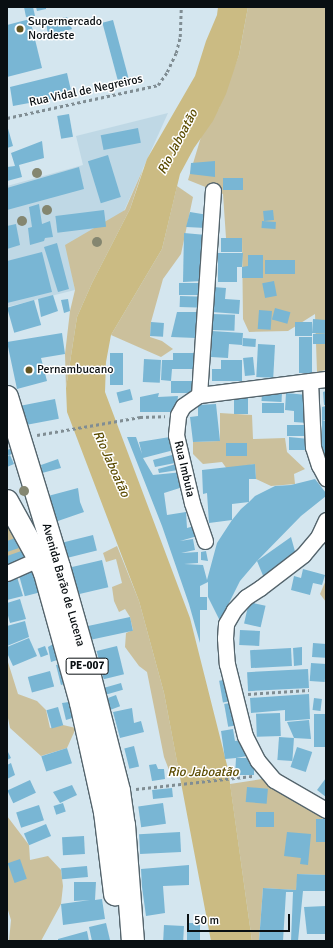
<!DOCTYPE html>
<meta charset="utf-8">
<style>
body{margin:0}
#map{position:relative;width:333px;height:948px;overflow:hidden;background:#d4e6ef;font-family:Signika,sans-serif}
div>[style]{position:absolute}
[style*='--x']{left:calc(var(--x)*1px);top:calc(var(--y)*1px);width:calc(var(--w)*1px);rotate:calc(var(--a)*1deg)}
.built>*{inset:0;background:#bfd8e5}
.green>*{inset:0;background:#cbc09c}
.water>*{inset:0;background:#cbbb83}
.building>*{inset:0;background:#79b6d4;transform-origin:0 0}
.path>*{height:2.5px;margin-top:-1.25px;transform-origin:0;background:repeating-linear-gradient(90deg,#808d93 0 3px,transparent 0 6px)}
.roads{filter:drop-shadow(1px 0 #54646c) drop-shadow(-1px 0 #54646c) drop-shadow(0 1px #54646c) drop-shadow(0 -1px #54646c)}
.street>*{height:15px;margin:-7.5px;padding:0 7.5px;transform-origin:7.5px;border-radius:7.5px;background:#fff}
.primary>*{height:22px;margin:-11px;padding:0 11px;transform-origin:11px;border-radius:11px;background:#fff}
.trees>*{width:10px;height:10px;margin:-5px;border-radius:50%;background:#848670}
.dots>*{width:11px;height:11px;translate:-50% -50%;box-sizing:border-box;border:2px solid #fff;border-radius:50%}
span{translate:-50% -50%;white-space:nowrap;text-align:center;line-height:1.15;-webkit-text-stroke:3px #fff;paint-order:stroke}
.shield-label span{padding:1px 3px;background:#fff;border:1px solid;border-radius:3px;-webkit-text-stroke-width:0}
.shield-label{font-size:11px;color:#090f12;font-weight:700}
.poi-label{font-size:12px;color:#090f12}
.left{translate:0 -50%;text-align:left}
.street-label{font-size:12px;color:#090f12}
.water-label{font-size:13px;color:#5c4c02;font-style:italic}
.frame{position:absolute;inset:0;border:8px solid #090f12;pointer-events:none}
.scale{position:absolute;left:187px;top:914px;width:103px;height:18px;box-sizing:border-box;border:2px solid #090f12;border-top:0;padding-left:5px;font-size:12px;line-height:14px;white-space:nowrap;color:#090f12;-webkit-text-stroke:3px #fff;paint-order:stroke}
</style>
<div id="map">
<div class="built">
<i style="clip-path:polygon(168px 113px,115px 231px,66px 245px,75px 290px,7px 307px,7px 186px,83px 165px,76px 136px)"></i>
</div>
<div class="green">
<i style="clip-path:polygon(248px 7px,326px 7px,326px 370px,317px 372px,315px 314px,288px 331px,249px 332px,243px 319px,242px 238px,226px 238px,223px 194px,188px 180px,201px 137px,219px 108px,239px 55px)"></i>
<i style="clip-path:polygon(143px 169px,130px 209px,92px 283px,77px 317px,66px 388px,65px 354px,70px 311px,75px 290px,65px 245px,125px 210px)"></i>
<i style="clip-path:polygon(177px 186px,193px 197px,181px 254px,163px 279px,151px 322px,150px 337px,162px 341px,173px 349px,161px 357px,111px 335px,162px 249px)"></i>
<i style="clip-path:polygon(220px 413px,252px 415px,253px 439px,285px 438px,287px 452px,305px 469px,294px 474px,295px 484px,271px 486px,256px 479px,255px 464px,227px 469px,222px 462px,203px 464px,193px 454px,193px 442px,220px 441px)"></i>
<i style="clip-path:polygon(7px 523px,27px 549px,7px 569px)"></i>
<i style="clip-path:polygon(117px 546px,139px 601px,164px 693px,180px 777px,169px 770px,164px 757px,147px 672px,139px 666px,125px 647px,126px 633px,133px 630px,130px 617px,125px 609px,119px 612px,114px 601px,112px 587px,122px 583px,116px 559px,106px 562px,103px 553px)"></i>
<i style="clip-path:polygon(326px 580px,326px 602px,320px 594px)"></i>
<i style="clip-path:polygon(7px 659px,18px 694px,37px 701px,46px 710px,50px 728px,63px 725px,76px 728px,67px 748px,41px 756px,10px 728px,7px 713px)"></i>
<i style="clip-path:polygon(268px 778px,320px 811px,326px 830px,326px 875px,298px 874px,296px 890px,263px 888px,259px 941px,252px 941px,230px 784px)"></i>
<i style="clip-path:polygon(7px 816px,29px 845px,30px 860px,48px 856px,61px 870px,63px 886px,61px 904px,41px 941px,9px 941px,11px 920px,7px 907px)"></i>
</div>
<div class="water">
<i style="clip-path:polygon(218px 7px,248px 7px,239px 55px,226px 94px,213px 121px,194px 148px,180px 174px,162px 249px,111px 335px,106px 362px,105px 392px,190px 618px,228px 769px,252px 941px,211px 941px,164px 693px,139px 601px,67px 412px,66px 388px,77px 317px,92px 283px,130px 209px,147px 159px,195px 76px,206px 41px,217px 15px)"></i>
</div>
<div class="building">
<i style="clip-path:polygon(24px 7px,33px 7px,35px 16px,26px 17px)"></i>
<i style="clip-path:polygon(36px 7px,46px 7px,46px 9px,37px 11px)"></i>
<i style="clip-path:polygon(67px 17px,72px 29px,48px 36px,46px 21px)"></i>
<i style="clip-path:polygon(30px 19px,42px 68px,7px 77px,7px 25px)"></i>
<i style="left:113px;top:20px;width:67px;height:11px;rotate:75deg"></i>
<i style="clip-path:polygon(67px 73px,72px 95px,13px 106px,10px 87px)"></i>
<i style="left:69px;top:114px;width:23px;height:12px;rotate:80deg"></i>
<i style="clip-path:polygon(7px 125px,13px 146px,7px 148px)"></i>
<i style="left:138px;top:128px;width:15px;height:38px;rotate:79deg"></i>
<i style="clip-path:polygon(42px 141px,44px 158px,19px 165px,22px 177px,7px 181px,7px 167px,15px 166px,11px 153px)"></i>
<i style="left:108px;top:155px;width:44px;height:21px;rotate:73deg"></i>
<i style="clip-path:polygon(215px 161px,215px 177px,190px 174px,191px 163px)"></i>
<i style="clip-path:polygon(79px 167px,84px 189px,7px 210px,7px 188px)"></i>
<i style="left:223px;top:178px;width:20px;height:12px"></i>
<i style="clip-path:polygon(39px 204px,42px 224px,50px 221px,53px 237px,45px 238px,44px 241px,30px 245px,28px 228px,32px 227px,29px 207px)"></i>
<i style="left:104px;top:210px;width:17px;height:49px;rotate:83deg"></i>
<i style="left:273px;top:210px;width:10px;height:10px;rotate:84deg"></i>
<i style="clip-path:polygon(190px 212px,208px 215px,206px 228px,186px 227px)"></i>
<i style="left:262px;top:221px;width:14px;height:7px;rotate:4deg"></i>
<i style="clip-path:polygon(16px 224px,20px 245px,7px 249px,7px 226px)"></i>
<i style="clip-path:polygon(184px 233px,206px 235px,202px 281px,183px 282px)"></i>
<i style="left:242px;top:238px;width:14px;height:21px;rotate:90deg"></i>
<i style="clip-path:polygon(57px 243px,69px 289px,58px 292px,44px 247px)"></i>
<i style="clip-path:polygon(42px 252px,52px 292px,7px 303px,7px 261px)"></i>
<i style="clip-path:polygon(218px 253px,243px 253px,242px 267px,248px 266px,248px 255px,263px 255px,263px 278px,242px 278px,242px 267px,237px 267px,237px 282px,218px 282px)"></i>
<i style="left:265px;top:260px;width:30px;height:14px"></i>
<i style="left:274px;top:281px;width:15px;height:12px;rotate:79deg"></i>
<i style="left:179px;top:283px;width:26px;height:12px"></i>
<i style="clip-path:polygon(213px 287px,226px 288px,225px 299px,240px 300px,239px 314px,212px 312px)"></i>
<i style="clip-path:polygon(53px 295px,58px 311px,41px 317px,38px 299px)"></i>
<i style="left:180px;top:296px;width:24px;height:11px;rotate:2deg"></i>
<i style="clip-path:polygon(68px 299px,70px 311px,64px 313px,61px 300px)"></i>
<i style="left:34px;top:300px;width:26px;height:28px;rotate:74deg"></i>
<i style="left:275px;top:308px;width:16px;height:12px;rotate:15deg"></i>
<i style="left:259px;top:310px;width:13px;height:19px;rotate:4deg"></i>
<i style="clip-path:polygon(177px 312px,199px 312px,196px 338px,171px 337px)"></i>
<i style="left:212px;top:314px;width:23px;height:16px;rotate:2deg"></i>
<i style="left:313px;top:319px;width:13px;height:14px;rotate:4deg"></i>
<i style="left:151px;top:322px;width:13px;height:14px;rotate:4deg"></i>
<i style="left:295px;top:322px;width:17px;height:14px"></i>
<i style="clip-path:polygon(212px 331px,243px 333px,242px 345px,229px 344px,228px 358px,211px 357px)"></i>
<i style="clip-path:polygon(62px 333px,65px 354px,41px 358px,47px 381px,17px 389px,7px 342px)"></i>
<i style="left:313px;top:334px;width:13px;height:10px"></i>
<i style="left:312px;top:337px;width:36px;height:13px;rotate:90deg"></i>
<i style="left:243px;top:338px;width:13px;height:8px;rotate:4deg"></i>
<i style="left:258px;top:344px;width:17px;height:33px;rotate:3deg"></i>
<i style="left:110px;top:353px;width:13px;height:32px"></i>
<i style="clip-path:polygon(173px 353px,196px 353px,195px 369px,172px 369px,171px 381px,161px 380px,162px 360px,173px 360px)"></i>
<i style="left:253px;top:357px;width:18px;height:10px;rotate:84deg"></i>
<i style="left:144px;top:359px;width:17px;height:23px;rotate:3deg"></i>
<i style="clip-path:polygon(221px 360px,242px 360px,242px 381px,212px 381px,212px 369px,221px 369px)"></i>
<i style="left:171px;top:381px;width:23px;height:12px"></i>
<i style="left:130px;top:389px;width:11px;height:14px;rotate:75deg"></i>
<i style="clip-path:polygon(326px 391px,326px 405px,324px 405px,323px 392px)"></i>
<i style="left:262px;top:392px;width:20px;height:9px;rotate:3deg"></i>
<i style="clip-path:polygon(159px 393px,158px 397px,178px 396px,176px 412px,140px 412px,140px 397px)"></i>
<i style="clip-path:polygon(286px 393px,307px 395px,308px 423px,294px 422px,294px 411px,285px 410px)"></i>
<i style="left:234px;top:398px;width:14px;height:16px"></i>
<i style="left:55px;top:399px;width:20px;height:35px;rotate:79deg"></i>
<i style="left:262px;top:403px;width:22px;height:10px"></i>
<i style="clip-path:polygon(216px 404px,220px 441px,193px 442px,190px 417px,198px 416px,198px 405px)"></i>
<i style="clip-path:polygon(326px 406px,326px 420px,322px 421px,326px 421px,326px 456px,322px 456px,322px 407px)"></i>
<i style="left:287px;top:425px;width:20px;height:11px"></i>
<i style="clip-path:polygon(evenodd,127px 437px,136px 437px,142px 454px,139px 442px,170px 437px,174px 450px,143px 458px,153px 475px,183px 472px,186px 486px,164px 493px,167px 515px,186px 512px,187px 528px,198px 525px,201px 535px,180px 541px,193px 539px,195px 550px,181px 553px,198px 552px,198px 563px,184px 564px,203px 565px,207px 580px,217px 543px,232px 520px,209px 523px,207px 493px,203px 494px,202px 470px,255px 464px,256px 479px,249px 479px,249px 502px,255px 496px,275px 486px,291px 485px,315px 479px,326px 493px,326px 496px,301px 516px,257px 561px,291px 537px,296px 555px,264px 578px,257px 561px,240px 581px,220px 621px,208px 597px,208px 582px,200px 586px,200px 597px,207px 597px,207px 610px,200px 610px,200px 643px,189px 604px,162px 526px,127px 437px,249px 502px,241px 509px,232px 520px,232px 504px,249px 502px)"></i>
<i style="clip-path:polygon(289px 437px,309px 439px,311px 450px,289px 450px)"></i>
<i style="left:247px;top:443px;width:13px;height:21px;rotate:90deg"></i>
<i style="clip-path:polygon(10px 449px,12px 454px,7px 456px,7px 450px)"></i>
<i style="clip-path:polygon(10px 455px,14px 464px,7px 467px,7px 457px)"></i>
<i style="clip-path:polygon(172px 455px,175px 463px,155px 467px,153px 460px)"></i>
<i style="clip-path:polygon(58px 459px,61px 468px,42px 473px,41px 465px)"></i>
<i style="clip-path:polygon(176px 464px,178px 470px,159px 473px,158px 469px)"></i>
<i style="clip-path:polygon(78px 488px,80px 502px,84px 512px,55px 522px,48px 496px)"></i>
<i style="left:93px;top:535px;width:16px;height:31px;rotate:76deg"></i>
<i style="clip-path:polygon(15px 538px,19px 548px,7px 552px,7px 541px)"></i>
<i style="clip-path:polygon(27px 549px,31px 560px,7px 568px,7px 556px)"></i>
<i style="clip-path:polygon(206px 551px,208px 561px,201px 560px,201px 552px)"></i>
<i style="left:102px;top:560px;width:28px;height:34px;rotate:77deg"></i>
<i style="left:34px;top:569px;width:24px;height:16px;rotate:75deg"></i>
<i style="clip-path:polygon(303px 569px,325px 575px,322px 585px,313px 583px,310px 595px,291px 590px,294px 576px,301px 578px)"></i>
<i style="clip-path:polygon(17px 577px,23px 596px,7px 600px,7px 580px)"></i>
<i style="clip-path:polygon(20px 599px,26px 619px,10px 623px,7px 612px,7px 603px)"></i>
<i style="left:249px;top:602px;width:17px;height:22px;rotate:13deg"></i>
<i style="left:130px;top:617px;width:14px;height:43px;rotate:78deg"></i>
<i style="clip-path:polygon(25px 621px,29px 637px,7px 646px,7px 626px)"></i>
<i style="left:240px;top:630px;width:20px;height:15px;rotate:3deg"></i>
<i style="clip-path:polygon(29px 638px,37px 656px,13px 666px,7px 653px,7px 647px)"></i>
<i style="clip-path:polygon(55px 643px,60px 659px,51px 662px,48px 647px)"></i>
<i style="left:313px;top:643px;width:13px;height:14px;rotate:4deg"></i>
<i style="left:45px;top:646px;width:9px;height:8px;rotate:69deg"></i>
<i style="left:117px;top:646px;width:29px;height:21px;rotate:76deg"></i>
<i style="clip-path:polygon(302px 647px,302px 665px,294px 666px,293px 648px)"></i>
<i style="left:291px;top:648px;width:18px;height:41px;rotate:87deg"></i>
<i style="clip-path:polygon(65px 663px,71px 682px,61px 685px,56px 665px)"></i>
<i style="left:311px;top:663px;width:15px;height:18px;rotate:4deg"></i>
<i style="left:308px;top:669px;width:19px;height:61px;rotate:87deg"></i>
<i style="left:50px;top:671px;width:16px;height:23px;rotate:75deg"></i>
<i style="left:229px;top:679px;width:22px;height:10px;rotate:80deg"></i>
<i style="left:121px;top:683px;width:7px;height:20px;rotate:74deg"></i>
<i style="clip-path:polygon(309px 694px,310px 719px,285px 721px,285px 710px,251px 713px,250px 698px)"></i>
<i style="left:116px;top:695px;width:12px;height:10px;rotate:70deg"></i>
<i style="left:314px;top:698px;width:8px;height:12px;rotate:7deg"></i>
<i style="clip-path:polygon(76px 701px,79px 716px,66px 720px,62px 703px)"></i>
<i style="left:236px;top:702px;width:23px;height:12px;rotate:80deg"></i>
<i style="left:58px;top:707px;width:19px;height:12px;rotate:74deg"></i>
<i style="clip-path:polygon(132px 708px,134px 723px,141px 721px,144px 732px,120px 738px,113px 712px)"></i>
<i style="left:280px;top:713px;width:23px;height:24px;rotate:88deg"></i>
<i style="left:314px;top:714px;width:12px;height:33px"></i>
<i style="clip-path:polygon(309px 720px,311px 739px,294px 738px,287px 722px)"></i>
<i style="clip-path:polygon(233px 729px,235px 741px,244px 740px,247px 756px,236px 758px,254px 758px,254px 775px,235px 775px,236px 758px,225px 759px,221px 731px)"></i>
<i style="left:279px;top:737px;width:15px;height:23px;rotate:4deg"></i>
<i style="left:134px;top:746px;width:21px;height:10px;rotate:76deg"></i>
<i style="left:297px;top:747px;width:16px;height:21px;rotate:18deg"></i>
<i style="left:67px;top:748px;width:16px;height:27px;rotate:72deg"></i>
<i style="clip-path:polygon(7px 750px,11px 758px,7px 760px)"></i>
<i style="clip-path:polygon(11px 763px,15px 775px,7px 779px,7px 765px)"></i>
<i style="clip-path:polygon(156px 764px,158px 769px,164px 769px,165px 779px,152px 781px,149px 765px)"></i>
<i style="clip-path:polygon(326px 778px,326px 797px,317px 790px)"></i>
<i style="left:30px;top:780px;width:14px;height:25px;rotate:65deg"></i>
<i style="clip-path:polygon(72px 785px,77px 795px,60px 803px,53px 792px)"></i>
<i style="left:247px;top:787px;width:21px;height:15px;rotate:5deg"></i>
<i style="left:172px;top:788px;width:9px;height:20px;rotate:84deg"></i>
<i style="left:63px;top:803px;width:9px;height:10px;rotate:72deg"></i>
<i style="left:163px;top:803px;width:21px;height:25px;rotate:82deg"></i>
<i style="left:39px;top:805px;width:16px;height:24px;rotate:72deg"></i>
<i style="left:256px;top:812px;width:18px;height:15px"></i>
<i style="left:316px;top:819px;width:10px;height:23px"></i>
<i style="left:46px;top:824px;width:13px;height:24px;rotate:67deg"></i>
<i style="left:180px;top:832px;width:20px;height:41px;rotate:87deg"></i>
<i style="clip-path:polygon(287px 832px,311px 834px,308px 865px,300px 864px,301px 858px,284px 856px)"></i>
<i style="left:84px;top:836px;width:18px;height:22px;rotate:87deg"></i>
<i style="left:20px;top:859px;width:21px;height:13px;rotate:71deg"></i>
<i style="clip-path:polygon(189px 865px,189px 885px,163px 886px,165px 913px,146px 916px,142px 887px,141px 869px)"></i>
<i style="left:87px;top:866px;width:11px;height:26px;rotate:85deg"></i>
<i style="clip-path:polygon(297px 874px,326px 875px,326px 891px,303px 891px,298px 941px,291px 941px,293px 892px,286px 892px,283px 941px,259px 941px,263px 888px,296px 890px)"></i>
<i style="clip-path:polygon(74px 882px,96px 882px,95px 900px,102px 899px,105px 919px,63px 925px,61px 904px,90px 900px,74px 901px)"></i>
<i style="clip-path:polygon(326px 906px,326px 934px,307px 934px,304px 907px)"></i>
<i style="clip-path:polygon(106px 923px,110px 940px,92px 941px,89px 927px)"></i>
<i style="left:187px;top:923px;width:13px;height:18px"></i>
<i style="left:164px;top:925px;width:20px;height:16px;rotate:3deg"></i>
<i style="clip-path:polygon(87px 931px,89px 941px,58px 941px,58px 939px)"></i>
</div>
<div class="path">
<i style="--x:7;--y:118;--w:155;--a:-12.3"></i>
<i style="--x:158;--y:85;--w:16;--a:-55"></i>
<i style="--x:167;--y:72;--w:21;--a:-65"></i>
<i style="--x:176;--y:53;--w:16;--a:-76"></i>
<i style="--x:180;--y:37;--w:30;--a:-88"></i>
<i style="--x:37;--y:435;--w:105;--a:-9.9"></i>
<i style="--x:140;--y:417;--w:25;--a:-2"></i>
<i style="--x:248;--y:694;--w:61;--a:-3.8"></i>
<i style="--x:136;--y:789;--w:117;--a:-6.4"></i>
</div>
<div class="roads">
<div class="street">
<i style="--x:310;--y:381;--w:66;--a:87.4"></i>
<i style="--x:313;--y:447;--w:19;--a:72"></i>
<i style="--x:319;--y:465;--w:15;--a:62"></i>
<i style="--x:199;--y:395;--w:205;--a:-86.1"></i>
<i style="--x:326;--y:520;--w:19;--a:115"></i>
<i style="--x:318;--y:537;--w:23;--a:130"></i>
<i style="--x:303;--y:555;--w:54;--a:142.5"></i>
<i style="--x:260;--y:588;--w:17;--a:147"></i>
<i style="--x:246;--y:597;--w:18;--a:133"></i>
<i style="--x:234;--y:610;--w:16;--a:120"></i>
<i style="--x:226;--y:624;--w:14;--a:94"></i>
<i style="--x:225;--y:638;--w:26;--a:86"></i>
<i style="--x:227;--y:664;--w:74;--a:76"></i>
<i style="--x:245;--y:736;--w:28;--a:63"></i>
<i style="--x:258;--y:761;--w:25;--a:50"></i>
<i style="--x:274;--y:780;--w:60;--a:30"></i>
<i style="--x:205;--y:541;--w:40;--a:-108.9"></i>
<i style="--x:192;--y:503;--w:70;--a:-103.2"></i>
<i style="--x:176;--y:435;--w:20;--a:-84"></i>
<i style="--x:178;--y:415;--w:10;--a:-61"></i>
<i style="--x:183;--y:406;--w:19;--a:-35"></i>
<i style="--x:199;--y:395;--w:128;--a:-7.2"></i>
<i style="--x:7;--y:573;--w:35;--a:-24"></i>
</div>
<div class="primary">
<i style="--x:7;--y:397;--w:178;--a:73"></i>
<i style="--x:59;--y:567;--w:110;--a:74.2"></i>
<i style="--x:89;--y:673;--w:122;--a:75.7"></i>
<i style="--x:119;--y:791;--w:34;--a:82"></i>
<i style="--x:124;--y:825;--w:116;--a:85.6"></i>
<i style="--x:7;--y:501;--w:66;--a:61.1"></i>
<i style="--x:39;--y:559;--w:15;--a:67"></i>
<i style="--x:45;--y:573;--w:135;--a:74.5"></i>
<i style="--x:81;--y:703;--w:112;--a:77.6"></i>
<i style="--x:105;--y:812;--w:83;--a:83"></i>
</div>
</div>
<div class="trees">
<i style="left:37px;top:173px"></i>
<i style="left:47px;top:210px"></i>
<i style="left:22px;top:221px"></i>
<i style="left:97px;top:242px"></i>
<i style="left:24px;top:491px"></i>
</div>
<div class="dots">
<i style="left:20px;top:29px;background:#635522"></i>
<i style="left:29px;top:370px;background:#635522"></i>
</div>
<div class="shield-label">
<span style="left:87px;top:666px">PE-007</span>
</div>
<div class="poi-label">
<span class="left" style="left:28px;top:29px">Supermercado<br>Nordeste</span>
<span class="left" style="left:37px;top:370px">Pernambucano</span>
</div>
<div class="street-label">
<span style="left:86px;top:91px;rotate:-12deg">Rua Vidal de Negreiros</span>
<span style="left:184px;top:469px;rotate:77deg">Rua Imbuia</span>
<span style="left:63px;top:585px;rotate:74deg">Avenida Barão de Lucena</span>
</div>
<div class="water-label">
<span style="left:178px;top:142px;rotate:-62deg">Rio Jaboatão</span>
<span style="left:111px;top:464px;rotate:66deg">Rio Jaboatão</span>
<span style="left:203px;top:772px">Rio Jaboatão</span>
</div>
<div class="frame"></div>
<div class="scale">50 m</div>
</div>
